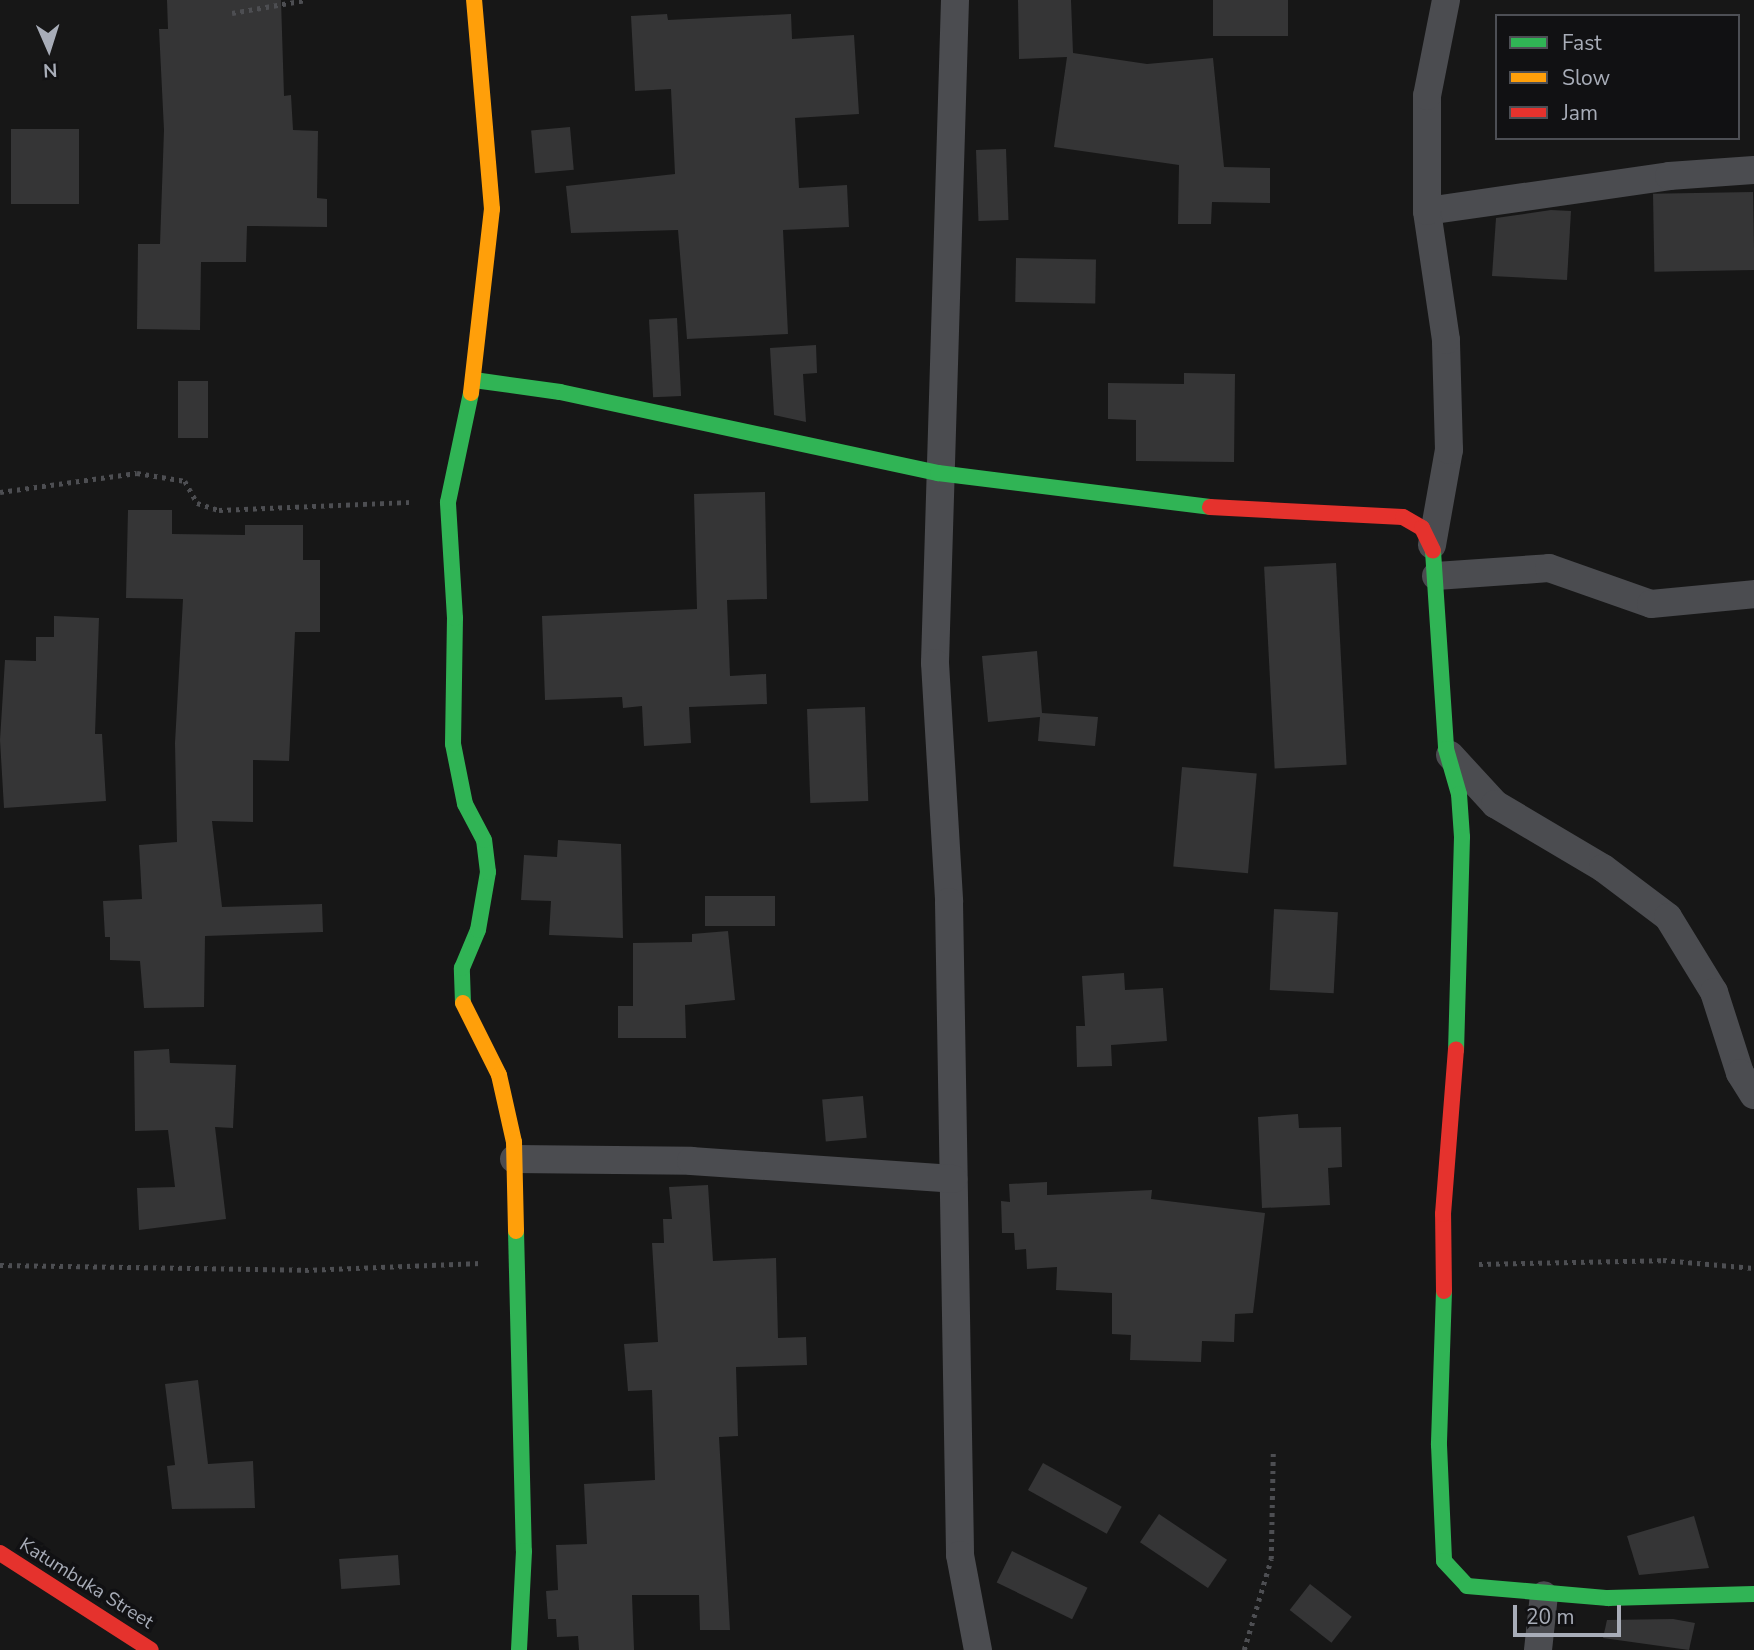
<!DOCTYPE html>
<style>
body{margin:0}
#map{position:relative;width:1754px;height:1650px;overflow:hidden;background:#171717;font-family:"Nunito Sans",sans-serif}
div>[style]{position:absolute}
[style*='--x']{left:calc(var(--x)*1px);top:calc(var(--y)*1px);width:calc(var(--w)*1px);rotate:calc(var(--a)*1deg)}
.building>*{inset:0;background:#353536;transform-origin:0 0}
.path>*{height:4.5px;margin-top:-2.25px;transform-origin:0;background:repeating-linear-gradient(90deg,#4d4e52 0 3.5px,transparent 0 8.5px)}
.street>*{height:28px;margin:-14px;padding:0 14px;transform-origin:14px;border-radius:14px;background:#4b4c50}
.fast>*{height:16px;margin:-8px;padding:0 8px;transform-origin:8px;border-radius:8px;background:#30b455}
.slow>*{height:16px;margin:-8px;padding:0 8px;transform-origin:8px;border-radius:8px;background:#ff9f0a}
.jam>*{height:16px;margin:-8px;padding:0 8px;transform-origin:8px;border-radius:8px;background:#e5322d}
span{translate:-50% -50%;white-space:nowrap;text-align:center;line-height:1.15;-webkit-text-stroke:7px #111113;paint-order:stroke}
.street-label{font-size:19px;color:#a8adb8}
.legend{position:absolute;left:1495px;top:14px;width:245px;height:126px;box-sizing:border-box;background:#111113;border:2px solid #4d4f55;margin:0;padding:9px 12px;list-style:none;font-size:21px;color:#a8adb8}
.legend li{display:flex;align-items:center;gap:14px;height:35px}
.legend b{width:35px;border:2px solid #4d4f55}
.north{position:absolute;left:14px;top:14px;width:70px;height:70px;-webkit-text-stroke:5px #111113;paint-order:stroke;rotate:177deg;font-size:19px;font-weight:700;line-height:28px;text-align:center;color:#a8adb8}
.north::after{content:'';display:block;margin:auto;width:24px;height:32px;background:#a8adb8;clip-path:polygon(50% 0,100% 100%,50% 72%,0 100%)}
.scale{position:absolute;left:1513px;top:1605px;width:108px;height:32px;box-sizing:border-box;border:4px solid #a8adb8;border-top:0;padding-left:9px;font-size:21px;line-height:24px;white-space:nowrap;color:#a8adb8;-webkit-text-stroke:5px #111113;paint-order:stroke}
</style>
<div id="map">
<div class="building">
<i style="clip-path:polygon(167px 0,281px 0,284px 96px,291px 95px,293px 130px,318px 131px,317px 198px,327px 199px,327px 227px,247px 226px,246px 262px,201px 262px,200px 330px,137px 329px,138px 244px,160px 244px,164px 130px,159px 29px,168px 29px)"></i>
<i style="clip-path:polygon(1018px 0,1071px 0,1073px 53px,1147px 64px,1213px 58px,1224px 167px,1270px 168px,1270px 203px,1212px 202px,1211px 224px,1178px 224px,1179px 165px,1054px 147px,1067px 57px,1019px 59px)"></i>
<i style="left:1213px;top:0;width:75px;height:36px"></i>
<i style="clip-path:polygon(667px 14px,668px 20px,791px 14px,792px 39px,854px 35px,859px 114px,795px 118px,799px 188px,847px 185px,849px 227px,783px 230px,788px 334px,687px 339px,678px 230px,571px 233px,566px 186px,675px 174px,671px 89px,635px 91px,631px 16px)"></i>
<i style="left:570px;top:127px;width:43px;height:39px;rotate:85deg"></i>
<i style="left:11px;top:129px;width:68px;height:75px"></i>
<i style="left:1006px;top:149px;width:71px;height:30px;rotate:88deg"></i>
<i style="left:1753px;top:192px;width:78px;height:100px;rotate:89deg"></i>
<i style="clip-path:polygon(1551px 210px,1571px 211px,1567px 280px,1492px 276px,1496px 218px)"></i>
<i style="left:1016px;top:258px;width:80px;height:44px;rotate:1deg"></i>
<i style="left:677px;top:318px;width:78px;height:28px;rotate:87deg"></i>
<i style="clip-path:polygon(816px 345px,817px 373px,803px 374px,806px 422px,774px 415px,770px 348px)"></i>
<i style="clip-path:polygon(1184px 373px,1235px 374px,1234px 462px,1136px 461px,1136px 420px,1108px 419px,1108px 383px,1184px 384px)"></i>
<i style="left:178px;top:381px;width:30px;height:57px"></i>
<i style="clip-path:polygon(765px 492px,767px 599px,727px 600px,730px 676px,766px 674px,767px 704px,689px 707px,691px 743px,644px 746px,642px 706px,623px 708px,622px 697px,545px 700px,542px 616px,697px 609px,694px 494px)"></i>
<i style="clip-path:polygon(128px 510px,172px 510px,172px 534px,245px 535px,245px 525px,303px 525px,303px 560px,320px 560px,320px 632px,295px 632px,289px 761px,253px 760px,253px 822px,212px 821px,222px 907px,322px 904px,323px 932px,205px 936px,204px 1007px,144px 1008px,140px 961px,110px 960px,110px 937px,105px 937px,103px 901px,142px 899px,139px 845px,177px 842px,175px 743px,183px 599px,126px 598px)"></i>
<i style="left:1336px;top:563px;width:202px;height:72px;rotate:87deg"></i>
<i style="clip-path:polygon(54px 616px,99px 618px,95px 734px,102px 734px,106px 801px,4px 808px,0 740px,5px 660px,36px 661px,36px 637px,54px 637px)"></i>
<i style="clip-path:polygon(1037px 651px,1042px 713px,1098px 717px,1095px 746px,1038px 741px,1040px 717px,988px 722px,982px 656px)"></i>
<i style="left:865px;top:707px;width:94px;height:58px;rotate:88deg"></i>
<i style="left:1182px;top:767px;width:75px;height:100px;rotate:5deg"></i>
<i style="clip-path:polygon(558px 840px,621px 844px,623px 938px,549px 935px,551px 901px,521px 900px,524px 855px,557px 857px)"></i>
<i style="left:775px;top:896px;width:30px;height:70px;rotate:90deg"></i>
<i style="left:1274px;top:909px;width:64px;height:81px;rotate:3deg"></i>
<i style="clip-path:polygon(728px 931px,735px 1000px,685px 1005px,686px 1038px,618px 1038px,618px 1006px,633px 1006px,633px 943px,692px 942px,692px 934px)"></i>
<i style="clip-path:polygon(1124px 973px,1125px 990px,1163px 988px,1167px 1041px,1111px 1045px,1112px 1066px,1077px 1067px,1076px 1026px,1085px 1026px,1082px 976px)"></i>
<i style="clip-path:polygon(169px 1049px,170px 1063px,236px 1065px,233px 1128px,215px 1127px,226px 1219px,139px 1230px,137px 1188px,175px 1187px,168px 1130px,135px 1131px,134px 1051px)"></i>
<i style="left:863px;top:1096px;width:42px;height:41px;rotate:85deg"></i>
<i style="clip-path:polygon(1298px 1114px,1299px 1128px,1341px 1127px,1342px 1167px,1328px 1168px,1330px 1205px,1262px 1208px,1258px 1117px)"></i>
<i style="clip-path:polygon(1047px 1182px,1047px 1195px,1152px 1190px,1151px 1199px,1265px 1213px,1253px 1313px,1235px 1314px,1234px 1342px,1202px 1341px,1201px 1362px,1130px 1360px,1131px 1335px,1112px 1334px,1112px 1293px,1056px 1290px,1057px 1267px,1027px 1269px,1026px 1249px,1015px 1250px,1014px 1233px,1002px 1233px,1001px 1201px,1010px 1202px,1009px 1184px)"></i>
<i style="clip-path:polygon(708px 1185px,713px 1261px,776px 1258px,778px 1338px,806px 1337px,807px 1365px,736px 1367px,738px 1436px,719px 1437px,730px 1630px,700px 1630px,699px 1595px,632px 1595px,634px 1650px,579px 1650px,578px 1636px,557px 1637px,556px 1619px,548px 1619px,546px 1591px,558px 1590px,556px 1545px,587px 1544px,584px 1484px,655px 1480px,652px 1390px,628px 1391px,624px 1344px,658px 1342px,652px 1243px,664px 1243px,663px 1219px,672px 1219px,669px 1187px)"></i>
<i style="clip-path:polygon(198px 1380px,208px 1464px,253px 1461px,255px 1508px,172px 1509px,167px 1466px,175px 1465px,165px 1384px)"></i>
<i style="left:1043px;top:1463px;width:90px;height:31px;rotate:29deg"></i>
<i style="left:1159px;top:1514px;width:82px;height:34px;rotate:34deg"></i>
<i style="clip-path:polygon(1694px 1516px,1709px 1568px,1639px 1575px,1627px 1536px)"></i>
<i style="left:1012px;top:1551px;width:84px;height:35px;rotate:26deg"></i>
<i style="left:398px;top:1555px;width:30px;height:59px;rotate:86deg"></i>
<i style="left:1310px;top:1584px;width:53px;height:33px;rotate:38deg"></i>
<i style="clip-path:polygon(1673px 1619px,1695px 1623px,1689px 1650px,1603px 1638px,1607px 1620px)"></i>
</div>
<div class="path">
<i style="--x:232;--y:13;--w:75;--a:-10"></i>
<i style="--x:0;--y:492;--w:138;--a:-7.9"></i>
<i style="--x:137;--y:473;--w:49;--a:9.5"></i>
<i style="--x:185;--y:481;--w:25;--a:61"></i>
<i style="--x:197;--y:503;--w:23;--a:18"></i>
<i style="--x:219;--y:510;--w:194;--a:-2.4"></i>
<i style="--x:1479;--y:1264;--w:184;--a:-1.2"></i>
<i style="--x:1663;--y:1260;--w:91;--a:5"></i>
<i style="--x:0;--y:1265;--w:305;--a:0.9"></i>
<i style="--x:305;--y:1270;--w:176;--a:-2.3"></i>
<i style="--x:1244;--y:1650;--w:95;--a:-73.5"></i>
<i style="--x:1271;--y:1559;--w:108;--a:-88.9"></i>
</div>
<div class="street">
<i style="--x:955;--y:0;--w:663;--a:91.73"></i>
<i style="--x:935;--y:663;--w:239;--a:86.6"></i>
<i style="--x:949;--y:902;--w:653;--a:89.03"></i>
<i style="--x:960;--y:1555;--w:97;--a:79.3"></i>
<i style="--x:1427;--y:211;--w:245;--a:-8.2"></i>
<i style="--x:1669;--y:176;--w:85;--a:-4"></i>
<i style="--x:1432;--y:545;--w:97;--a:-79.9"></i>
<i style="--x:1449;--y:450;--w:110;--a:-91.6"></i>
<i style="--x:1446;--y:340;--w:130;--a:-98.4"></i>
<i style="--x:1427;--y:211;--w:115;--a:-90"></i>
<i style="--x:1427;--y:96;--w:98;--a:-78.8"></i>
<i style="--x:1436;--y:576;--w:113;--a:-4"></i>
<i style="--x:1549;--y:568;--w:108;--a:19.4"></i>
<i style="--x:1651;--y:604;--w:103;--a:-5.5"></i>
<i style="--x:1450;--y:755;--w:67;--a:47.4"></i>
<i style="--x:1495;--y:804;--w:126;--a:30.7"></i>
<i style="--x:1603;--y:868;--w:81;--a:37"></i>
<i style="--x:1668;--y:917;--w:88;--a:58.5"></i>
<i style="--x:1714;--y:992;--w:85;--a:72.2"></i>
<i style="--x:1740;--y:1073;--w:26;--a:58"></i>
<i style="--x:514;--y:1159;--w:177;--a:0.6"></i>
<i style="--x:691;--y:1161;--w:263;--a:3.9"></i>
<i style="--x:1538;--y:1650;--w:55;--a:-83.8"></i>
</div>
<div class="fast">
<i style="--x:474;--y:380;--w:87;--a:7.9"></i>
<i style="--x:560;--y:392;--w:387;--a:12.1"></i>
<i style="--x:938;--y:473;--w:274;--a:7.1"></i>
<i style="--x:1433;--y:551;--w:198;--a:86.2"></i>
<i style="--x:1446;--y:749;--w:47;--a:73.9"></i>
<i style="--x:1459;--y:794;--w:43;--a:86"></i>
<i style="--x:1462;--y:837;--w:213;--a:91.6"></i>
<i style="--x:463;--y:1003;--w:35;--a:-92"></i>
<i style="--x:462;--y:968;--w:41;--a:-67.2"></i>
<i style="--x:478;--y:930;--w:59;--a:-80.2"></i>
<i style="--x:488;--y:872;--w:32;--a:-97"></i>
<i style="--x:484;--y:840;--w:41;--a:-117.8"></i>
<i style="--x:465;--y:804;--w:61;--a:-101.3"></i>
<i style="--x:453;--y:744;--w:126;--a:-89.1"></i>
<i style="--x:455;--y:618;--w:116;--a:-93.5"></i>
<i style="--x:448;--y:502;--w:111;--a:-78.1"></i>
<i style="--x:516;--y:1231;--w:320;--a:88.6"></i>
<i style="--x:524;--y:1551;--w:99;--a:92.9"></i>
<i style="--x:1444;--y:1291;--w:154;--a:91.9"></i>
<i style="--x:1439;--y:1445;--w:116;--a:87.5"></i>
<i style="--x:1444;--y:1561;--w:34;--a:47"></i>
<i style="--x:1467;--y:1586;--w:142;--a:4.9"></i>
<i style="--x:1608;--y:1598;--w:146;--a:-1.6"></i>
</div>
<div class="slow">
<i style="--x:471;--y:393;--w:185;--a:-83.5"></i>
<i style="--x:492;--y:209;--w:210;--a:-94.9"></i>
<i style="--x:463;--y:1003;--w:80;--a:63.4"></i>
<i style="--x:499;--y:1075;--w:69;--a:77.4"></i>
<i style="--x:514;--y:1142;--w:89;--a:88.7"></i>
</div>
<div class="jam">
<i style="--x:1210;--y:507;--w:193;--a:3"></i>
<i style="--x:1403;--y:517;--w:22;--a:30"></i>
<i style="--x:1422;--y:528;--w:25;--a:64"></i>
<i style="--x:1444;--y:1291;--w:77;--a:-90.7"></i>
<i style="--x:1443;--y:1214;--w:165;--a:-85.5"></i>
<i style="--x:0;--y:1553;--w:179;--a:32.7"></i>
</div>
<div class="street-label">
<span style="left:86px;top:1584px;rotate:32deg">Katumbuka Street</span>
</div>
<ul class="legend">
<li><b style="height:9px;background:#30b455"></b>Fast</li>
<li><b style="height:9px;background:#ff9f0a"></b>Slow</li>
<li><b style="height:9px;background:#e5322d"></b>Jam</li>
</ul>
<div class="north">N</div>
<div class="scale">20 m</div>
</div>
